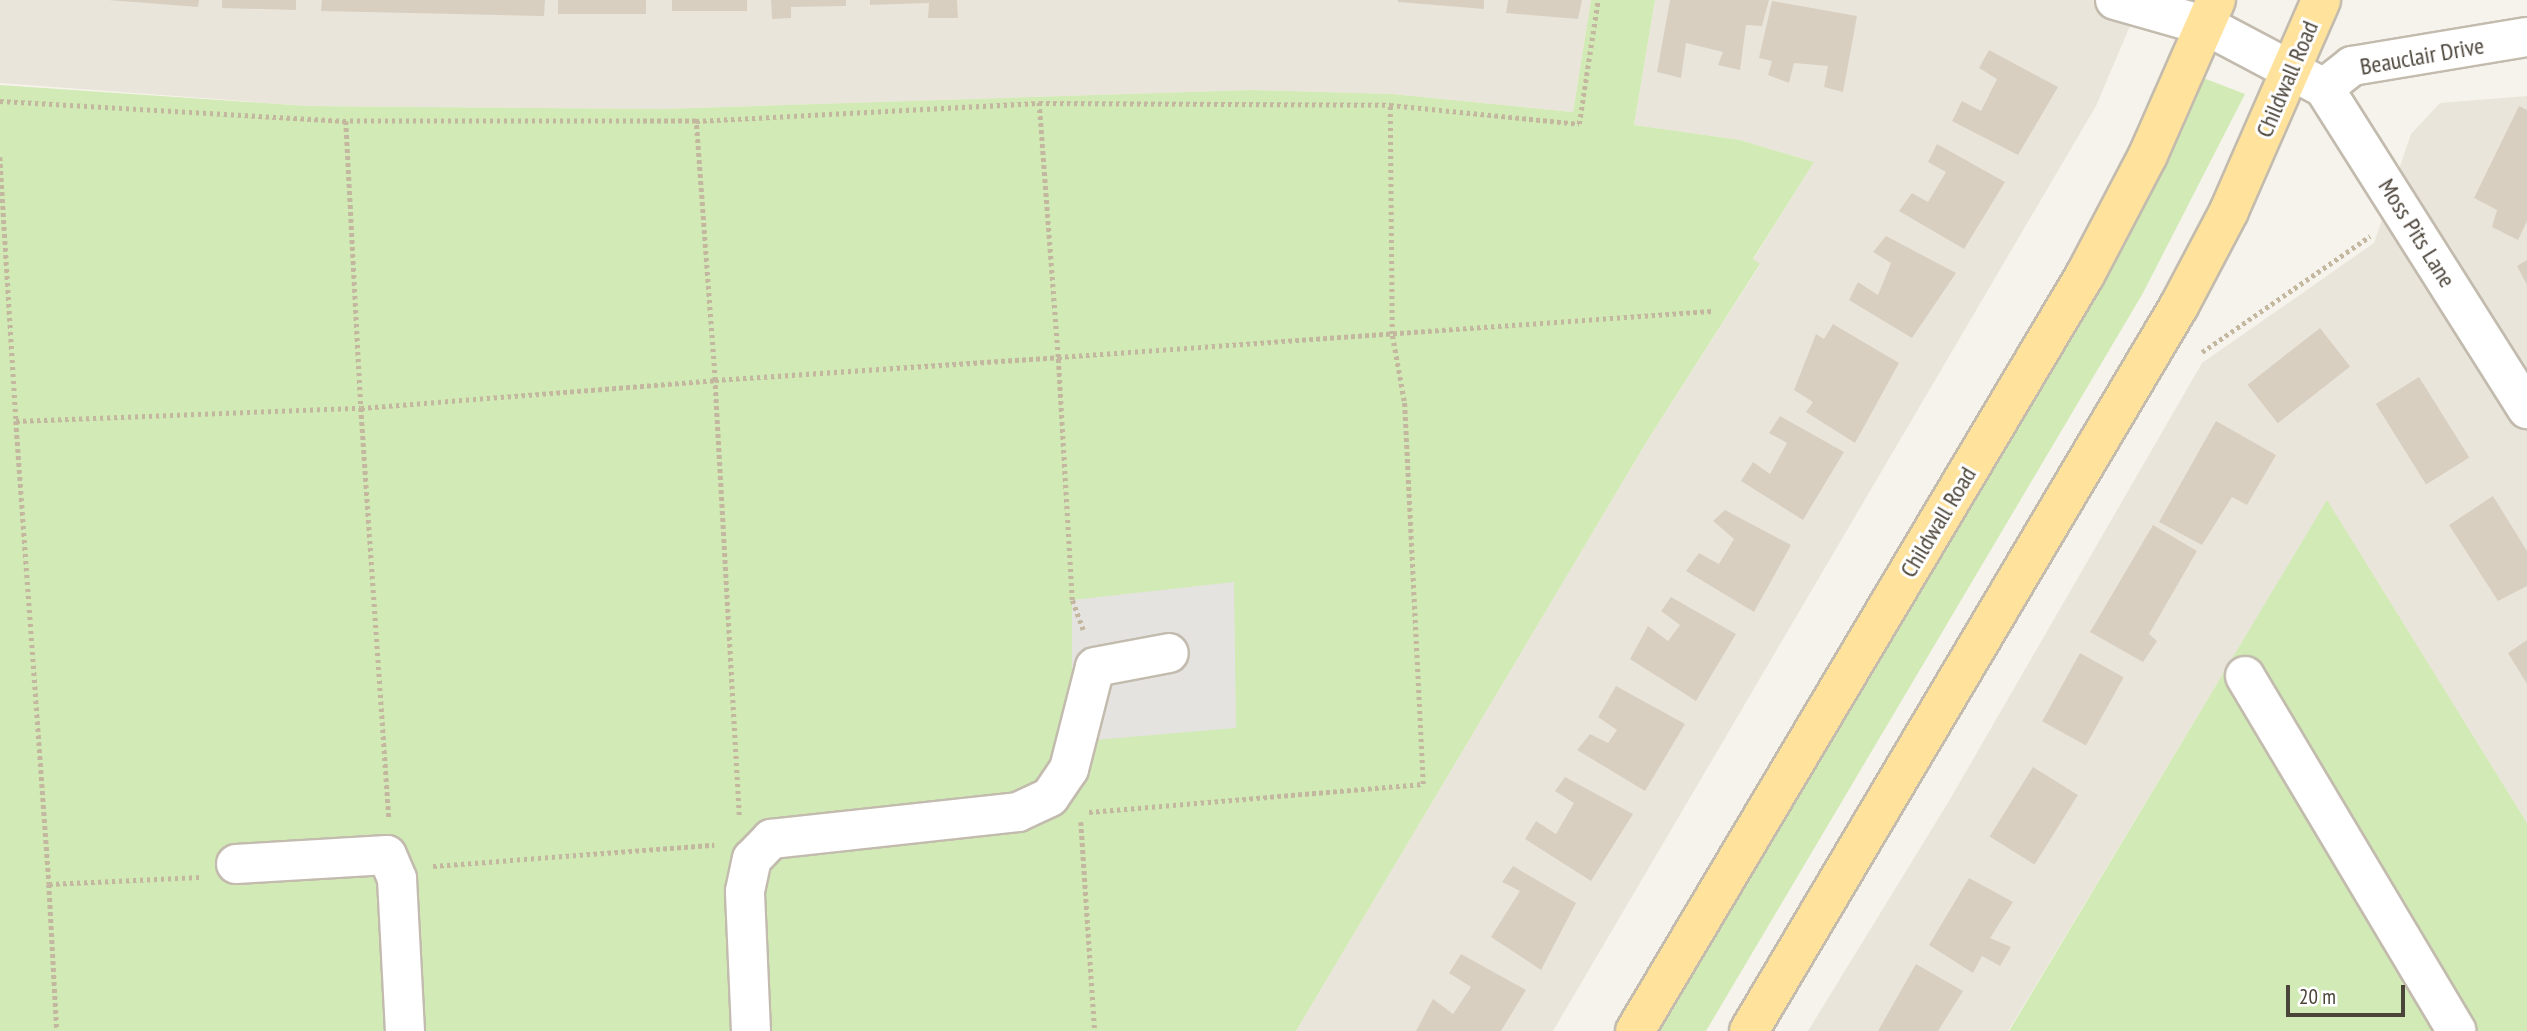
<!DOCTYPE html>
<style>
body{margin:0}
#map{position:relative;width:2527px;height:1031px;overflow:hidden;background:#f6f3ec;font-family:"PT Sans Narrow",sans-serif}
div>[style]{position:absolute}
[style*='--x']{left:calc(var(--x)*1px);top:calc(var(--y)*1px);width:calc(var(--w)*1px);rotate:calc(var(--a)*1deg)}
.residential>*{inset:0;background:#eae5da}
.green>*{inset:0;background:#d2eab5}
.parking>*{inset:0;background:#e5e3e0}
.building>*{inset:0;background:#d8cfc1;transform-origin:0 0}
.path>*{height:4.5px;margin-top:-2.25px;transform-origin:0;background:repeating-linear-gradient(90deg,#c4b79f 0 3.5px,transparent 0 7px)}
.roads{filter:drop-shadow(2px 0 #c2bbae) drop-shadow(-2px 0 #c2bbae) drop-shadow(0 2px #c2bbae) drop-shadow(0 -2px #c2bbae)}
.minor>*{height:38px;margin:-19px;padding:0 19px;transform-origin:19px;border-radius:19px;background:#fff}
.major>*{height:38px;margin:-19px;padding:0 19px;transform-origin:19px;border-radius:19px;background:#ffe39c}
span{translate:-50% -50%;white-space:nowrap;text-align:center;line-height:1.15;-webkit-text-stroke:6px #fff;paint-order:stroke}
.street-label{font-size:24px;color:#4b4439}
.scale{position:absolute;left:2286px;top:985px;width:119px;height:32px;box-sizing:border-box;border:4px solid #4b4439;border-top:0;padding-left:9px;font-size:21px;line-height:24px;white-space:nowrap;color:#4b4439;-webkit-text-stroke:5px #fff;paint-order:stroke}
</style>
<div id="map">
<div class="residential">
<i style="clip-path:polygon(0 0,1591px 0,1573px 112px,1392px 94px,1251px 90px,664px 109px,308px 106px,0 83px)"></i>
<i style="clip-path:polygon(1655px 0,2141px 0,2096px 106px,1553px 1031px,1296px 1031px,1647px 441px,1760px 265px,1753px 260px,1814px 162px,1740px 140px,1634px 125px)"></i>
<i style="clip-path:polygon(2527px 96px,2527px 823px,2327px 501px,2008px 1031px,1808px 1031px,1949px 801px,2202px 363px,2374px 243px,2411px 134px,2440px 103px)"></i>
</div>
<div class="green">
<i style="clip-path:polygon(1591px 0,1655px 0,1634px 125px,1740px 140px,1814px 162px,1753px 259px,1760px 264px,1647px 441px,1296px 1031px,0 1031px,0 85px,308px 106px,664px 109px,1251px 90px,1392px 94px,1573px 112px)"></i>
<i style="clip-path:polygon(2198px 76px,2245px 94px,2143px 293px,1706px 1031px,1649px 1031px)"></i>
<i style="clip-path:polygon(2327px 500px,2527px 823px,2527px 1031px,2009px 1031px)"></i>
</div>
<div class="parking">
<i style="clip-path:polygon(1234px 582px,1236px 728px,1094px 740px,1072px 707px,1072px 600px)"></i>
</div>
<div class="building">
<i style="clip-path:polygon(108px 0,199px 0,198px 7px)"></i>
<i style="clip-path:polygon(222px 0,296px 0,296px 10px,222px 8px)"></i>
<i style="clip-path:polygon(322px 0,545px 0,544px 16px,321px 11px)"></i>
<i style="left:558px;top:0;width:88px;height:14px"></i>
<i style="left:672px;top:0;width:75px;height:11px"></i>
<i style="clip-path:polygon(771px 0,846px 0,846px 6px,791px 7px,791px 18px,772px 19px)"></i>
<i style="clip-path:polygon(870px 0,957px 0,958px 18px,928px 18px,929px 3px,870px 5px)"></i>
<i style="clip-path:polygon(1398px 0,1484px 0,1484px 9px,1398px 2px)"></i>
<i style="clip-path:polygon(1508px 0,1582px 0,1578px 19px,1506px 13px)"></i>
<i style="clip-path:polygon(1670px 0,1769px 0,1762px 26px,1746px 25px,1740px 70px,1718px 65px,1723px 52px,1686px 43px,1681px 78px,1657px 72px)"></i>
<i style="clip-path:polygon(1772px 1px,1857px 16px,1843px 92px,1824px 87px,1828px 66px,1794px 63px,1789px 83px,1768px 75px,1772px 61px,1759px 58px)"></i>
<i style="clip-path:polygon(1989px 50px,2058px 87px,2018px 155px,1952px 121px,1962px 101px,1981px 111px,1997px 79px,1979px 68px)"></i>
<i style="clip-path:polygon(2519px 106px,2527px 110px,2527px 221px,2518px 240px,2492px 227px,2497px 210px,2474px 198px)"></i>
<i style="clip-path:polygon(1937px 144px,2005px 182px,1964px 249px,1899px 211px,1912px 193px,1928px 202px,1946px 172px,1928px 162px)"></i>
<i style="clip-path:polygon(1886px 236px,1956px 273px,1912px 338px,1849px 300px,1858px 282px,1878px 295px,1891px 263px,1873px 252px)"></i>
<i style="clip-path:polygon(2527px 260px,2527px 285px,2517px 266px)"></i>
<i style="clip-path:polygon(1833px 324px,1899px 363px,1855px 443px,1806px 412px,1813px 402px,1794px 390px,1816px 334px,1824px 339px)"></i>
<i style="left:2320px;top:328px;width:49px;height:92px;rotate:52deg"></i>
<i style="left:2419px;top:377px;width:95px;height:51px;rotate:58deg"></i>
<i style="clip-path:polygon(1780px 416px,1844px 452px,1803px 520px,1741px 481px,1753px 462px,1770px 474px,1787px 443px,1769px 433px)"></i>
<i style="clip-path:polygon(2216px 421px,2276px 455px,2247px 505px,2232px 497px,2202px 545px,2159px 522px)"></i>
<i style="clip-path:polygon(2493px 496px,2527px 551px,2527px 586px,2498px 601px,2449px 525px)"></i>
<i style="clip-path:polygon(1725px 510px,1791px 545px,1754px 612px,1686px 571px,1699px 553px,1719px 564px,1734px 539px,1713px 521px)"></i>
<i style="clip-path:polygon(2153px 525px,2197px 551px,2149px 634px,2157px 641px,2143px 662px,2090px 632px)"></i>
<i style="clip-path:polygon(1671px 597px,1736px 634px,1696px 701px,1630px 659px,1648px 626px,1668px 641px,1680px 625px,1661px 611px)"></i>
<i style="clip-path:polygon(2527px 640px,2527px 684px,2508px 653px)"></i>
<i style="left:2080px;top:653px;width:50px;height:78px;rotate:29deg"></i>
<i style="clip-path:polygon(1616px 686px,1685px 724px,1645px 791px,1577px 750px,1590px 734px,1608px 743px,1617px 730px,1598px 717px)"></i>
<i style="left:2033px;top:767px;width:53px;height:82px;rotate:32deg"></i>
<i style="clip-path:polygon(1565px 777px,1633px 814px,1591px 881px,1525px 839px,1536px 821px,1556px 834px,1574px 803px,1555px 791px)"></i>
<i style="clip-path:polygon(1513px 866px,1576px 903px,1541px 970px,1491px 937px,1520px 891px,1502px 882px)"></i>
<i style="clip-path:polygon(1969px 878px,2013px 902px,1990px 938px,2011px 947px,2000px 966px,1982px 956px,1973px 973px,1929px 945px)"></i>
<i style="clip-path:polygon(1461px 954px,1526px 990px,1501px 1031px,1416px 1031px,1433px 999px,1453px 1014px,1471px 987px,1449px 973px)"></i>
<i style="clip-path:polygon(1916px 964px,1963px 991px,1938px 1031px,1878px 1031px)"></i>
</div>
<div class="path">
<i style="--x:0;--y:101;--w:347;--a:3.3"></i>
<i style="--x:696;--y:121;--w:350;--a:180"></i>
<i style="--x:346;--y:121;--w:287;--a:87"></i>
<i style="--x:361;--y:408;--w:355;--a:-4.5"></i>
<i style="--x:715;--y:380;--w:260;--a:-94.2"></i>
<i style="--x:696;--y:121;--w:343;--a:-3"></i>
<i style="--x:0;--y:157;--w:264;--a:86.5"></i>
<i style="--x:16;--y:421;--w:345;--a:-2.2"></i>
<i style="--x:361;--y:408;--w:410;--a:86.1"></i>
<i style="--x:2202;--y:352;--w:204;--a:-34.6"></i>
<i style="--x:16;--y:421;--w:464;--a:85.9"></i>
<i style="--x:49;--y:884;--w:151;--a:-2.7"></i>
<i style="--x:1083;--y:630;--w:32;--a:-110"></i>
<i style="--x:1072;--y:600;--w:243;--a:-93.3"></i>
<i style="--x:1058;--y:357;--w:655;--a:-4.03"></i>
<i style="--x:1089;--y:812;--w:335;--a:-4.8"></i>
<i style="--x:1423;--y:784;--w:383;--a:-92.8"></i>
<i style="--x:1404;--y:401;--w:68;--a:-100.2"></i>
<i style="--x:1392;--y:334;--w:229;--a:-90.5"></i>
<i style="--x:1390;--y:105;--w:190;--a:5.7"></i>
<i style="--x:1579;--y:124;--w:125;--a:-81.3"></i>
<i style="--x:739;--y:815;--w:436;--a:-93.2"></i>
<i style="--x:715;--y:380;--w:344;--a:-3.8"></i>
<i style="--x:1058;--y:357;--w:255;--a:-94.3"></i>
<i style="--x:1039;--y:103;--w:351;--a:0.3"></i>
<i style="--x:1081;--y:822;--w:209;--a:86.2"></i>
<i style="--x:433;--y:866;--w:282;--a:-4.3"></i>
<i style="--x:49;--y:884;--w:147;--a:86.9"></i>
</div>
<div class="roads">
<div class="minor">
<i style="--x:2115;--y:0;--w:96;--a:15.8"></i>
<i style="--x:2207;--y:26;--w:132;--a:27.9"></i>
<i style="--x:2324;--y:88;--w:380;--a:57.7"></i>
<i style="--x:2324;--y:88;--w:36;--a:-38"></i>
<i style="--x:2352;--y:66;--w:177;--a:-9.4"></i>
<i style="--x:2245;--y:676;--w:413;--a:59.2"></i>
<i style="--x:236;--y:864;--w:151;--a:-3.4"></i>
<i style="--x:387;--y:855;--w:26;--a:67"></i>
<i style="--x:397;--y:879;--w:152;--a:87"></i>
<i style="--x:751;--y:1031;--w:140;--a:-92.5"></i>
<i style="--x:745;--y:891;--w:33;--a:-78"></i>
<i style="--x:752;--y:859;--w:28;--a:-46"></i>
<i style="--x:771;--y:839;--w:248;--a:-6.2"></i>
<i style="--x:1018;--y:812;--w:35;--a:-25"></i>
<i style="--x:1050;--y:797;--w:34;--a:-56"></i>
<i style="--x:1069;--y:769;--w:105;--a:-75.7"></i>
<i style="--x:1095;--y:667;--w:75;--a:-10.7"></i>
</div>
<div class="major">
<i style="--x:1635;--y:1031;--w:880;--a:-59.24"></i>
<i style="--x:2085;--y:275;--w:136;--a:-62.3"></i>
<i style="--x:2148;--y:155;--w:169;--a:-66.3"></i>
<i style="--x:1749;--y:1031;--w:843;--a:-59.33"></i>
<i style="--x:2179;--y:306;--w:107;--a:-62.2"></i>
<i style="--x:2229;--y:211;--w:230;--a:-66.4"></i>
</div>
</div>
<div class="street-label">
<span style="left:2422px;top:56px;rotate:-10deg">Beauclair Drive</span>
<span style="left:2287px;top:79px;rotate:-67deg">Childwall Road</span>
<span style="left:2417px;top:233px;rotate:58deg">Moss Pits Lane</span>
<span style="left:1938px;top:522px;rotate:-59deg">Childwall Road</span>
</div>
<div class="scale">20 m</div>
</div>
